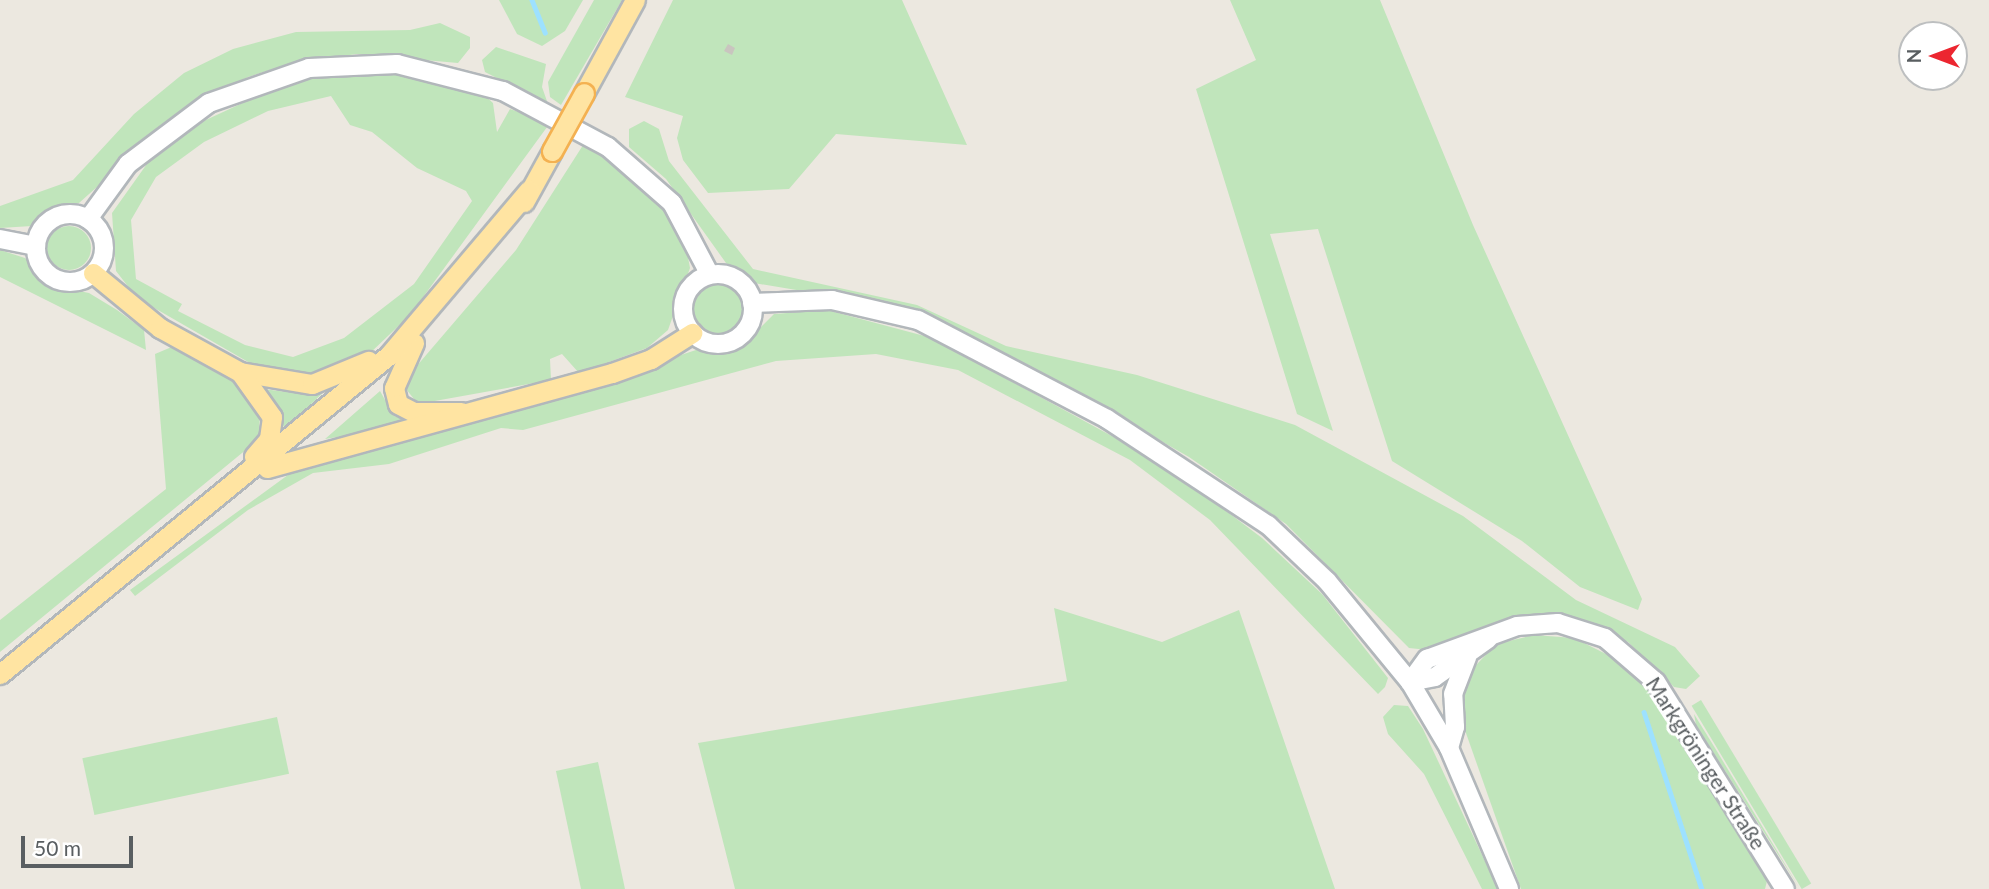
<!DOCTYPE html>
<meta charset="utf-8">
<style>
body{margin:0}
#map{position:relative;width:1989px;height:889px;overflow:hidden;background:#ece8e0;font-family:Lato,sans-serif}
div>[style]{position:absolute}
[style*='--x']{left:calc(var(--x)*1px);top:calc(var(--y)*1px);width:calc(var(--w)*1px);rotate:calc(var(--a)*1deg)}
.green>*{inset:0;background:#c0e5bb;transform-origin:0 0}
.round{border-radius:50%}
.stream>*{height:4.5px;margin:-2.25px;padding:0 2.25px;transform-origin:2.25px;border-radius:2.25px;background:#9de1ff}
.building>*{inset:0;background:#c9c5bf}
.roads{filter:drop-shadow(2px 0 #b2b7bb) drop-shadow(-2px 0 #b2b7bb) drop-shadow(0 2px #b2b7bb) drop-shadow(0 -2px #b2b7bb)}
.secondary>*{height:18px;margin:-9px;padding:0 9px;transform-origin:9px;border-radius:9px;background:#fff}
.secondary>.ring{margin:-9px;padding:0;box-sizing:content-box;background:none;border:18px solid #fff;border-radius:50%}
.primary>*{height:19px;margin:-9.5px;padding:0 9.5px;transform-origin:9.5px;border-radius:9.5px;background:#ffe4a2}
.bridges{filter:drop-shadow(2px 0 #f4b151) drop-shadow(-2px 0 #f4b151) drop-shadow(0 2px #f4b151) drop-shadow(0 -2px #f4b151)}
.primary-bridge>*{height:19px;margin:-9.5px;padding:0 9.5px;transform-origin:9.5px;border-radius:9.5px;background:#ffe4a2}
span{translate:-50% -50%;white-space:nowrap;text-align:center;line-height:1.15;-webkit-text-stroke:6px #fff;paint-order:stroke}
.street-label{font-size:21px;color:#595e61}
.north{position:absolute;left:1898px;top:21px;width:70px;height:70px;box-sizing:border-box;background:#fff;border:2px solid #bdbfc0;border-radius:50%;rotate:270deg;font-size:19px;font-weight:700;line-height:28px;text-align:center;color:#595e61}
.north::after{content:'';display:block;margin:auto;width:24px;height:32px;background:#ec2630;clip-path:polygon(50% 0,100% 100%,50% 72%,0 100%)}
.scale{position:absolute;left:21px;top:836px;width:112px;height:32px;box-sizing:border-box;border:4px solid #595e61;border-top:0;padding-left:9px;font-size:21px;line-height:24px;white-space:nowrap;color:#595e61;-webkit-text-stroke:5px #fff;paint-order:stroke}
</style>
<div id="map">
<div class="green">
<i style="clip-path:polygon(499px 0,583px 0,565px 31px,542px 46px,517px 34px)"></i>
<i style="clip-path:polygon(594px 0,622px 0,561px 105px,550px 97px,548px 82px)"></i>
<i style="clip-path:polygon(673px 0,902px 0,967px 145px,836px 134px,789px 189px,708px 193px,683px 160px,677px 138px,683px 116px,625px 97px)"></i>
<i style="clip-path:polygon(1230px 0,1380px 0,1473px 225px,1642px 599px,1638px 610px,1580px 587px,1522px 541px,1392px 461px,1318px 229px,1270px 234px,1333px 431px,1297px 414px,1196px 89px,1256px 60px)"></i>
<i style="clip-path:polygon(440px 23px,470px 37px,470px 48px,458px 63px,357px 54px,292px 63px,248px 77px,182px 111px,79px 203px,52px 208px,32px 226px,0 228px,0 206px,73px 180px,134px 114px,184px 73px,233px 49px,296px 32px,410px 30px)"></i>
<i style="clip-path:polygon(496px 47px,546px 64px,542px 87px,548px 104px,485px 72px,482px 60px)"></i>
<i style="clip-path:polygon(evenodd,338px 73px,399px 73px,482px 93px,493px 103px,497px 132px,510px 109px,550px 123px,410px 315px,368px 355px,313px 378px,257px 367px,137px 298px,116px 271px,112px 213px,149px 161px,195px 125px,286px 83px,338px 73px,331px 96px,350px 125px,372px 132px,417px 168px,466px 191px,472px 201px,414px 284px,344px 338px,293px 357px,245px 345px,178px 311px,182px 304px,136px 279px,131px 220px,156px 177px,204px 142px,268px 111px,331px 96px)"></i>
<i style="clip-path:polygon(644px 121px,659px 129px,669px 161px,753px 269px,917px 305px,1006px 346px,1137px 375px,1295px 425px,1463px 516px,1576px 600px,1675px 647px,1700px 676px,1686px 689px,1674px 687px,1628px 642px,1560px 614px,1512px 617px,1428px 650px,1409px 648px,1286px 524px,1189px 457px,1040px 372px,916px 310px,754px 283px,726px 263px,666px 179px,629px 147px,629px 129px)"></i>
<i style="clip-path:polygon(585px 142px,644px 185px,684px 236px,690px 268px,668px 330px,647px 348px,579px 373px,562px 354px,550px 359px,551px 380px,418px 404px,406px 389px,415px 368px,516px 250px)"></i>
<i class="round" style="left:47px;top:226px;width:44px;height:44px"></i>
<i style="clip-path:polygon(0 250px,25px 258px,54px 286px,89px 293px,117px 310px,144px 330px,146px 350px,0 277px)"></i>
<i class="round" style="left:692px;top:283px;width:52px;height:52px"></i>
<i style="clip-path:polygon(827px 310px,932px 338px,1165px 465px,1262px 538px,1322px 594px,1388px 678px,1385px 687px,1378px 694px,1210px 520px,1130px 460px,958px 370px,876px 354px,776px 361px,523px 430px,501px 428px,389px 464px,313px 473px,248px 510px,135px 596px,130px 590px,292px 472px,327px 456px,495px 417px,696px 350px,727px 352px,743px 345px,774px 314px)"></i>
<i style="clip-path:polygon(174px 346px,240px 384px,260px 410px,259px 439px,0 652px,0 620px,166px 489px,155px 354px)"></i>
<i style="clip-path:polygon(328px 388px,285px 429px,263px 389px,295px 393px)"></i>
<i style="clip-path:polygon(380px 391px,394px 416px,417px 424px,325px 439px)"></i>
<i style="clip-path:polygon(1054px 608px,1162px 642px,1239px 610px,1335px 889px,735px 889px,698px 743px,1067px 681px)"></i>
<i style="clip-path:polygon(1534px 635px,1574px 638px,1626px 664px,1666px 710px,1768px 877px,1765px 889px,1521px 889px,1461px 719px,1462px 680px,1496px 644px)"></i>
<i style="left:1701px;top:700px;width:214px;height:11px;rotate:59deg"></i>
<i style="clip-path:polygon(1394px 705px,1408px 706px,1423px 729px,1498px 889px,1482px 889px,1424px 774px,1388px 734px,1383px 717px)"></i>
<i style="clip-path:polygon(1694px 714px,1715px 748px,1800px 889px,1696px 725px)"></i>
<i style="left:277px;top:717px;width:58px;height:199px;rotate:78deg"></i>
<i style="left:598px;top:762px;width:130px;height:43px;rotate:78deg"></i>
</div>
<div class="stream">
<i style="--x:532;--y:0;--w:35;--a:68"></i>
<i style="--x:1644;--y:712;--w:186;--a:71.9"></i>
</div>
<div class="building">
<i style="clip-path:polygon(728px 44px,735px 48px,732px 55px,724px 51px)"></i>
</div>
<div class="roads">
<div class="secondary">
<i class="ring" style="left:36px;top:214px;width:50px;height:50px"></i>
<i style="--x:88;--y:219;--w:68;--a:-54"></i>
<i style="--x:128;--y:164;--w:101;--a:-37"></i>
<i style="--x:209;--y:103;--w:106;--a:-19.3"></i>
<i style="--x:309;--y:68;--w:88;--a:-2.6"></i>
<i style="--x:397;--y:64;--w:109;--a:14.3"></i>
<i style="--x:503;--y:91;--w:119;--a:28.1"></i>
<i style="--x:608;--y:147;--w:85;--a:41.2"></i>
<i style="--x:672;--y:203;--w:81;--a:62.2"></i>
<i style="--x:0;--y:239;--w:37;--a:11"></i>
<i class="ring" style="left:683px;top:274px;width:52px;height:52px"></i>
<i style="--x:752;--y:303;--w:80;--a:-2.1"></i>
<i style="--x:832;--y:300;--w:88;--a:13.1"></i>
<i style="--x:918;--y:320;--w:213;--a:27.6"></i>
<i style="--x:1107;--y:419;--w:193;--a:33.4"></i>
<i style="--x:1268;--y:525;--w:81;--a:43.5"></i>
<i style="--x:1327;--y:581;--w:131;--a:50.6"></i>
<i style="--x:1410;--y:682;--w:77;--a:59.4"></i>
<i style="--x:1449;--y:748;--w:153;--a:66.9"></i>
<i style="--x:1410;--y:682;--w:29;--a:-54"></i>
<i style="--x:1427;--y:659;--w:96;--a:-20.1"></i>
<i style="--x:1517;--y:626;--w:41;--a:-4.2"></i>
<i style="--x:1558;--y:623;--w:49;--a:17.7"></i>
<i style="--x:1605;--y:638;--w:67;--a:40.8"></i>
<i style="--x:1656;--y:682;--w:244;--a:58.1"></i>
<i style="--x:1410;--y:682;--w:25;--a:-11"></i>
<i style="--x:1435;--y:677;--w:65;--a:-35.6"></i>
<i style="--x:1449;--y:748;--w:22;--a:-74"></i>
<i style="--x:1455;--y:727;--w:33;--a:-93"></i>
<i style="--x:1453;--y:694;--w:40;--a:-69"></i>
</div>
<div class="primary">
<i style="--x:584;--y:93;--w:106;--a:-61.3"></i>
<i style="--x:524;--y:202;--w:58;--a:-61.2"></i>
<i style="--x:93;--y:273;--w:87;--a:39.4"></i>
<i style="--x:160;--y:328;--w:91;--a:28.8"></i>
<i style="--x:240;--y:372;--w:73;--a:9.5"></i>
<i style="--x:312;--y:384;--w:61;--a:-22.3"></i>
<i style="--x:414;--y:343;--w:49;--a:114"></i>
<i style="--x:394;--y:388;--w:16;--a:76"></i>
<i style="--x:398;--y:404;--w:18;--a:27"></i>
<i style="--x:414;--y:412;--w:47;--a:0"></i>
<i style="--x:240;--y:372;--w:55;--a:54.6"></i>
<i style="--x:272;--y:417;--w:22;--a:98"></i>
<i style="--x:269;--y:439;--w:23;--a:131"></i>
<i style="--x:267;--y:468;--w:358;--a:-15.4"></i>
<i style="--x:612;--y:373;--w:41;--a:-19.7"></i>
<i style="--x:651;--y:359;--w:49;--a:-32.4"></i>
<i style="--x:0;--y:674;--w:503;--a:-39.35"></i>
<i style="--x:389;--y:355;--w:216;--a:-49.7"></i>
</div>
</div>
<div class="bridges">
<div class="primary-bridge">
<i style="--x:552;--y:151;--w:66;--a:-61.1"></i>
</div>
</div>
<div class="street-label">
<span style="left:1706px;top:763px;rotate:57deg">Markgröninger Straße</span>
</div>
<div class="north">N</div>
<div class="scale">50 m</div>
</div>
